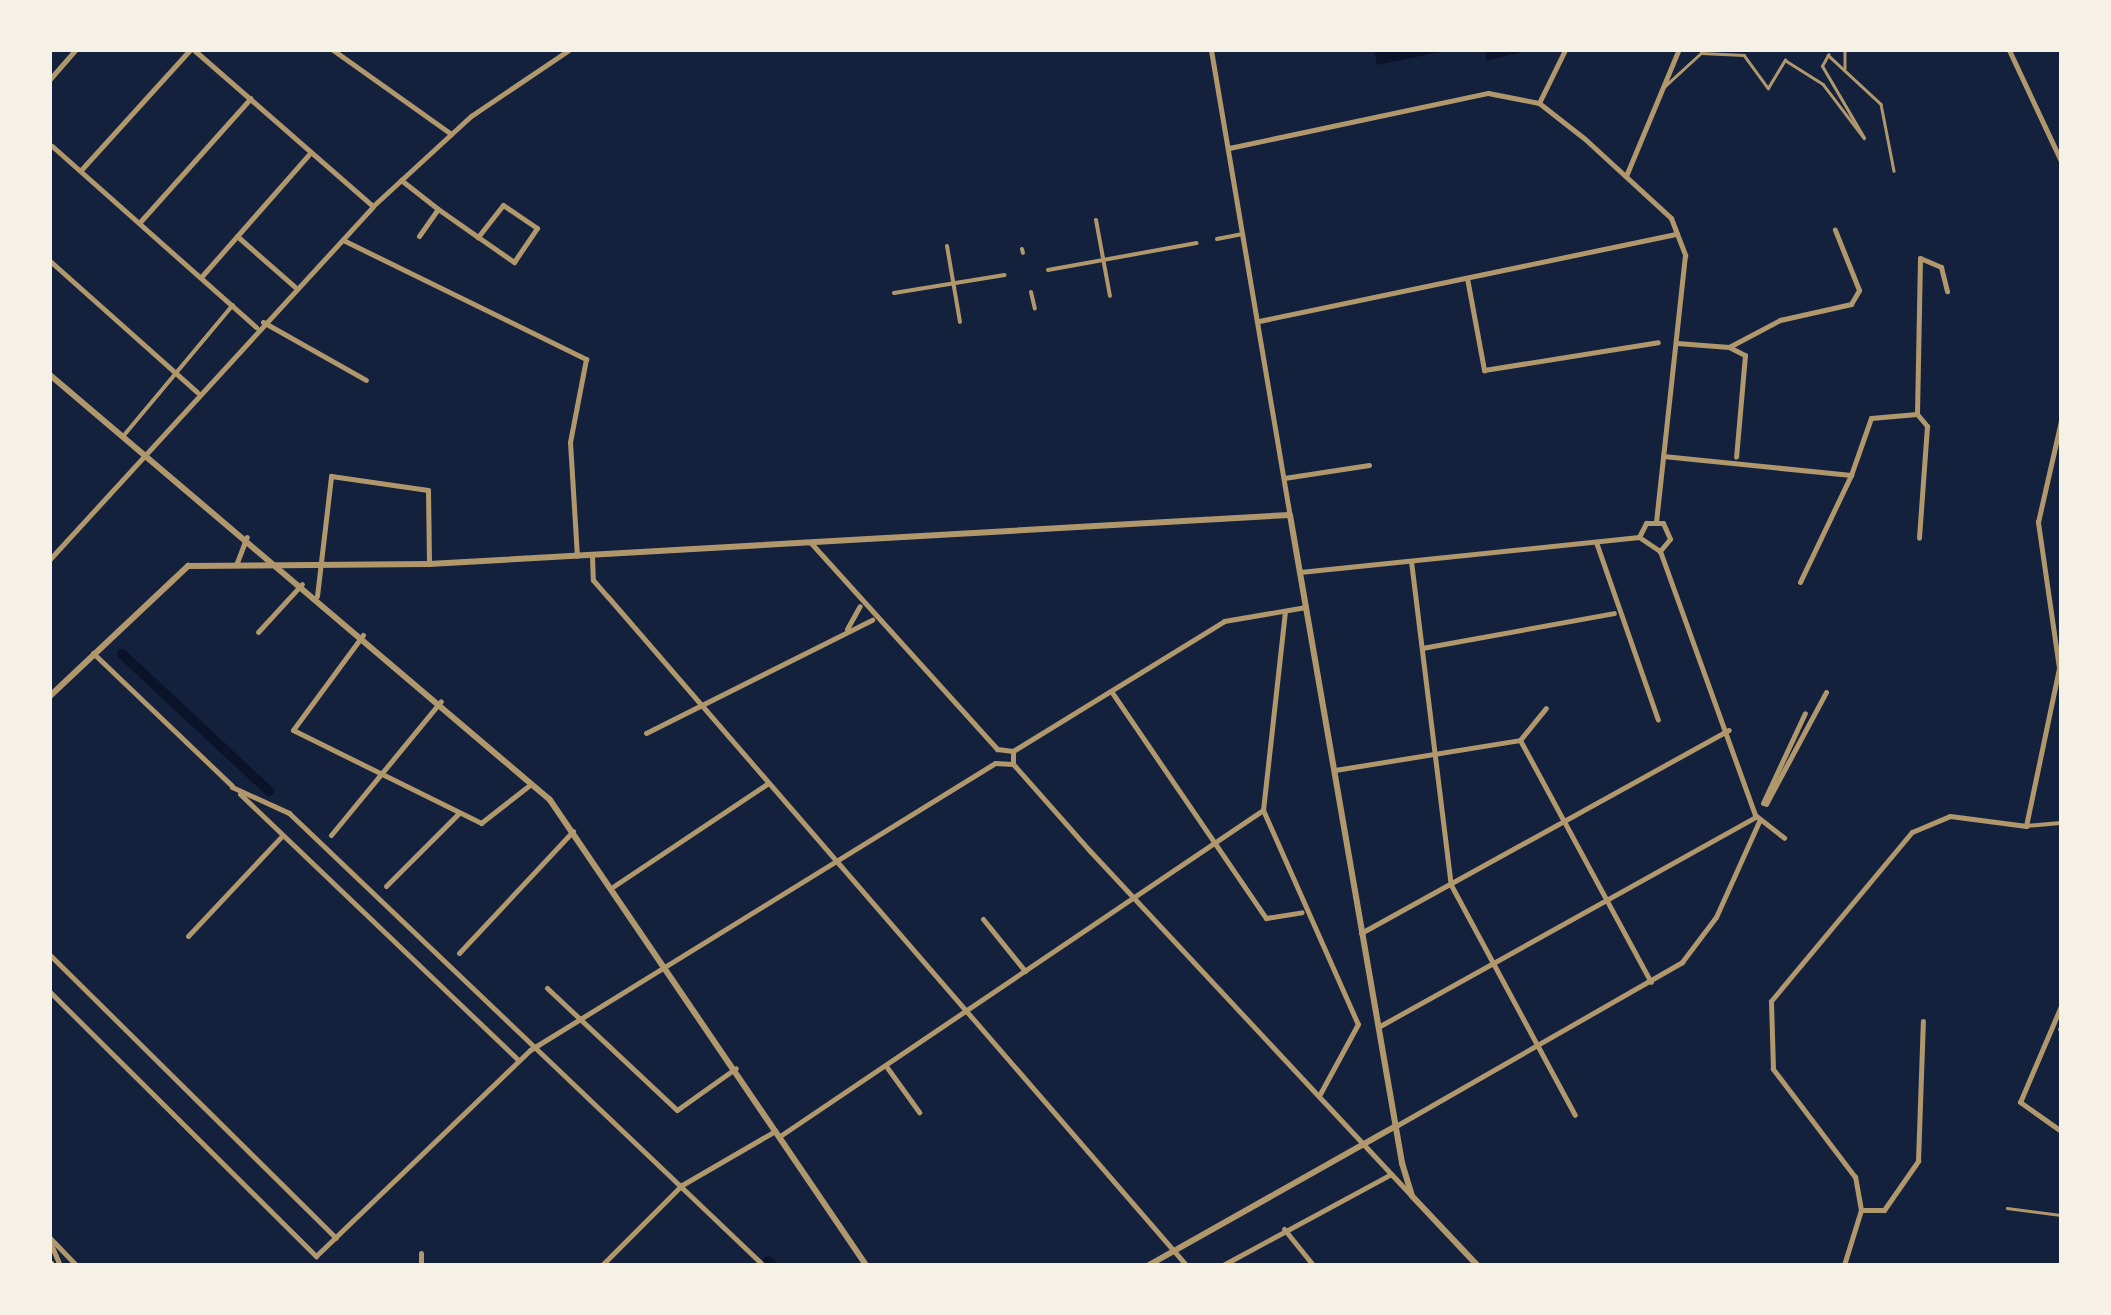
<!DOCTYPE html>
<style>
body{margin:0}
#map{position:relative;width:2111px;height:1315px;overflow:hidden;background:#14213d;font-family:Montserrat,sans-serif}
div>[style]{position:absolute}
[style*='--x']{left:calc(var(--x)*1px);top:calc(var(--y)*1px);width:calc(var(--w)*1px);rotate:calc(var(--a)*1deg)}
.water>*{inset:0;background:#0b132b}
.canal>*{height:10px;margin:-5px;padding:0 5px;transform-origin:5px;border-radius:5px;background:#0b132b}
.service>*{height:2.5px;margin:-1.25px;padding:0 1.25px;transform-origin:1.25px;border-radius:1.25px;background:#b1986c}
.pedestrian>*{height:4px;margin:-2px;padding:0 2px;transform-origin:2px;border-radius:2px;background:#b1986c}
.minor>*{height:5px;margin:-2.5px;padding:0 2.5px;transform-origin:2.5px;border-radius:2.5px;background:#b1986c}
.tertiary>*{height:6px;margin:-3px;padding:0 3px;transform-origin:3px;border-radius:3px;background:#b1986c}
.secondary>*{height:8px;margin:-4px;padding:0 4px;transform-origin:4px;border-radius:4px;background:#e5c07b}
span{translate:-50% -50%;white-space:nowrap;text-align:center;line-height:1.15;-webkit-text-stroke:9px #f6f1e7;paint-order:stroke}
.frame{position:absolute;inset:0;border:52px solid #f6f1e7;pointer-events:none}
</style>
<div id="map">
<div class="water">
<i style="clip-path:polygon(1374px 50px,1440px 50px,1440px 52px,1377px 65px)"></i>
<i style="clip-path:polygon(1486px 50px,1530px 50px,1486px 61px)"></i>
</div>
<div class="canal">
<i style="--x:122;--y:654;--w:201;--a:43"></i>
<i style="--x:768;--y:1261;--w:6;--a:45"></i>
</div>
<div class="service">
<i style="--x:1845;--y:50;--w:18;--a:90"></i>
<i style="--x:1664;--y:87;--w:50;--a:-42.6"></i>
<i style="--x:1701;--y:53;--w:43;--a:2.7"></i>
<i style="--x:1744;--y:55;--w:41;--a:54"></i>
<i style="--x:1768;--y:88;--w:33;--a:-59"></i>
<i style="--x:1785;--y:60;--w:45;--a:32.3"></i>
<i style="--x:1823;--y:84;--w:68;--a:52.8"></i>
<i style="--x:1864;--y:138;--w:83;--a:-120.3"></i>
<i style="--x:1822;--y:66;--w:13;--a:-61"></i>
<i style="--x:1828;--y:55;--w:72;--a:42.8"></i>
<i style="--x:1881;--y:104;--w:68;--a:79"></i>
<i style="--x:2007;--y:1208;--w:54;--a:7.4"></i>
</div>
<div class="pedestrian">
<i style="--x:1096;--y:220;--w:77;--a:79.6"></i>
<i style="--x:1217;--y:239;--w:26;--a:-11"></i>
<i style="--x:947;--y:246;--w:77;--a:80.3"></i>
<i style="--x:1022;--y:249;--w:4;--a:76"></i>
<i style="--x:1048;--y:270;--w:151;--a:-10.3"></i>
<i style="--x:1031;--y:292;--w:17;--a:77"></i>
<i style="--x:894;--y:293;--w:112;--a:-9.2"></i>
<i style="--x:125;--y:434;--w:168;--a:-50.1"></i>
<i style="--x:2026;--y:826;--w:35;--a:-5"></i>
</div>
<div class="minor">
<i style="--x:194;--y:50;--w:237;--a:41.1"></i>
<i style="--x:333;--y:50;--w:145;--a:35.4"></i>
<i style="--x:1211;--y:50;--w:472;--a:80.4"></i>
<i style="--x:2009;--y:50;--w:123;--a:64.9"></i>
<i style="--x:50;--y:79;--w:38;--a:-49"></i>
<i style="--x:1539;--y:103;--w:59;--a:-63.9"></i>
<i style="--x:52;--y:146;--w:273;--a:41.6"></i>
<i style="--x:1229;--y:148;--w:265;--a:-12"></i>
<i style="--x:1488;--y:93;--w:52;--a:11.1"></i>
<i style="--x:1539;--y:103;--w:58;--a:38"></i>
<i style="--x:1585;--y:139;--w:117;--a:42.6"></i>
<i style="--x:1671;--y:218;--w:40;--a:69"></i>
<i style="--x:1685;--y:255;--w:268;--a:96.2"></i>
<i style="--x:81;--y:170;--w:162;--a:-47.8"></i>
<i style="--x:1626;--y:176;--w:135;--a:-67.4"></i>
<i style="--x:401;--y:180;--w:47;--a:38.1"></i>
<i style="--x:438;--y:209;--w:49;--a:35"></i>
<i style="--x:478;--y:237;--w:44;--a:34.8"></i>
<i style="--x:514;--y:262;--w:41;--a:-55.9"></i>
<i style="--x:537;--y:228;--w:41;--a:-145.9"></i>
<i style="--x:503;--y:205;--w:41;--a:128"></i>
<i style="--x:140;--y:222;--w:166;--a:-48.2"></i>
<i style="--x:237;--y:236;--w:79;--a:41.4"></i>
<i style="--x:419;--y:236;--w:33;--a:-55"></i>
<i style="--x:343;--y:240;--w:271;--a:26.1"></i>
<i style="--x:586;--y:359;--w:85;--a:100.9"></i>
<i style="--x:570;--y:442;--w:114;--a:86.5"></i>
<i style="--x:50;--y:261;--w:197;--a:41.7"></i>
<i style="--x:202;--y:276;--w:165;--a:-48.7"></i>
<i style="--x:1467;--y:278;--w:94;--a:79.5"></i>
<i style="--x:1484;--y:370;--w:176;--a:-9.1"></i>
<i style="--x:1259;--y:321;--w:427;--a:-11.8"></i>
<i style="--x:263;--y:322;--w:118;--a:29.4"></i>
<i style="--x:1677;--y:343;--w:52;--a:4.4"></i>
<i style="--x:1729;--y:347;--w:58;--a:-27.9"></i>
<i style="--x:1780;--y:320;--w:73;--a:-12.7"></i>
<i style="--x:1851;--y:304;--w:16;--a:-60"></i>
<i style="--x:1859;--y:290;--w:65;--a:-111.8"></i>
<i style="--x:1729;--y:347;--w:18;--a:27"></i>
<i style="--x:1745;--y:355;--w:102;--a:95"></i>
<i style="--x:1917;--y:414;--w:156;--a:-88.9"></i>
<i style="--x:1920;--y:258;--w:23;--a:23"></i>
<i style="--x:1941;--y:267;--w:25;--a:76"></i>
<i style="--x:1663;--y:456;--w:189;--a:5.8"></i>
<i style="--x:1851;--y:475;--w:60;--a:-70.7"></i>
<i style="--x:1871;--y:418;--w:46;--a:-5"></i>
<i style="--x:1917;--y:414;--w:16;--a:50"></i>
<i style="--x:1927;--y:426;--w:112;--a:94.1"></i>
<i style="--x:1284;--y:478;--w:86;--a:-8.7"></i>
<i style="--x:1639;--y:537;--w:16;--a:-63"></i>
<i style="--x:1646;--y:523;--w:17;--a:0"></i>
<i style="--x:1663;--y:523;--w:17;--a:66"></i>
<i style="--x:1670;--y:539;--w:16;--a:130"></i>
<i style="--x:1639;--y:537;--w:25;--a:34"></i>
<i style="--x:1596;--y:542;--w:188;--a:70.8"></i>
<i style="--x:811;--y:543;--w:278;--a:47.9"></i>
<i style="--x:997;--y:749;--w:16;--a:7"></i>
<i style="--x:1660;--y:551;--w:281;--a:70.2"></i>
<i style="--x:1755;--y:815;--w:37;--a:38"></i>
<i style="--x:592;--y:556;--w:24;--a:88"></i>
<i style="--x:593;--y:580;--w:23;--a:49"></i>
<i style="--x:608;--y:597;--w:883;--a:49.13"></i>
<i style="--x:50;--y:559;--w:478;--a:-47.5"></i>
<i style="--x:373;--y:206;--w:133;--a:-42.6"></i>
<i style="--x:471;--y:116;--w:118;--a:-34"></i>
<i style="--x:1411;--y:561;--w:326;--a:83"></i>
<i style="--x:1451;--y:885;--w:261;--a:61.7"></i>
<i style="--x:236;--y:565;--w:30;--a:-69"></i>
<i style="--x:1300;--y:572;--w:341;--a:-5.9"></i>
<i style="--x:1800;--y:582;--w:119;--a:-64.5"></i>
<i style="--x:317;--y:596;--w:121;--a:-83.3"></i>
<i style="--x:331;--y:476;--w:98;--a:8.2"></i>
<i style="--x:428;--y:490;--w:74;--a:89.2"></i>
<i style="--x:1285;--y:611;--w:200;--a:96.3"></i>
<i style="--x:1263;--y:810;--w:234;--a:66.1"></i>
<i style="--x:1358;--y:1024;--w:80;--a:118.5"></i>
<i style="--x:847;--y:629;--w:26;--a:-61"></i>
<i style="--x:258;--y:632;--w:65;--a:-47.5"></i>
<i style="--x:363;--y:635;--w:118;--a:126.4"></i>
<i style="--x:293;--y:730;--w:210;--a:26.3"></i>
<i style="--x:481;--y:823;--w:63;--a:-38"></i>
<i style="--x:1422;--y:648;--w:195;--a:-10.3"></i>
<i style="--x:93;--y:653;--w:192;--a:43.7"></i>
<i style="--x:1111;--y:691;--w:275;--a:55.7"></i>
<i style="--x:1266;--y:918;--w:36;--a:-9"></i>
<i style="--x:646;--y:733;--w:253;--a:-26.6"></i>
<i style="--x:1520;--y:740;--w:275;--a:61.6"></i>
<i style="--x:1013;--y:751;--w:13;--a:90"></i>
<i style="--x:1013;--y:764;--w:116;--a:48.5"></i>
<i style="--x:1090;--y:851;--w:469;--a:47"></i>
<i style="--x:1013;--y:751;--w:248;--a:-31.6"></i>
<i style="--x:1224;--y:621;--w:83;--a:-9.7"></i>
<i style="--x:995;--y:763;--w:18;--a:3"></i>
<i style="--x:1335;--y:770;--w:187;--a:-9.2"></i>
<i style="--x:1520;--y:740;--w:41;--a:-50.9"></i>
<i style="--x:232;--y:787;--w:63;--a:24.5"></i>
<i style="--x:289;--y:813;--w:655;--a:43.64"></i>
<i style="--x:240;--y:794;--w:383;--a:43.7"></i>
<i style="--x:1763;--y:803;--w:99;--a:-65"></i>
<i style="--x:1766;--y:804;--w:127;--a:-61.8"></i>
<i style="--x:331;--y:835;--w:173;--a:-50.6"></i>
<i style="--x:386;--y:886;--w:102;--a:-45"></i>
<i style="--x:614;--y:886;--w:184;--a:-33.7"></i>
<i style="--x:983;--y:919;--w:67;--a:51.1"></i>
<i style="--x:1361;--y:933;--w:420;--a:-28.9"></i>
<i style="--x:188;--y:936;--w:137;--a:-46.8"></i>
<i style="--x:459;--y:953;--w:167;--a:-46.9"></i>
<i style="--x:50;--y:955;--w:402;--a:44.7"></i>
<i style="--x:547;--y:988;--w:178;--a:43.2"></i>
<i style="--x:677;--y:1110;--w:72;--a:-35.4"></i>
<i style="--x:50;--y:992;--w:375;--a:44.8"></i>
<i style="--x:2061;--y:1006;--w:104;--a:113.1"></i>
<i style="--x:2020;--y:1102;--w:50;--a:35.3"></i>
<i style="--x:1380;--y:1026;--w:430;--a:-29.1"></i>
<i style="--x:2060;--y:1029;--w:1;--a:45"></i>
<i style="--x:886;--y:1066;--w:57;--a:54.3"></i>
<i style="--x:1396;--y:1126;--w:330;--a:-29.8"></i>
<i style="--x:1682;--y:962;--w:56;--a:-52.9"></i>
<i style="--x:1716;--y:917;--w:107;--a:-65.8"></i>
<i style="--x:780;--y:1136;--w:583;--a:-34.02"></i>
<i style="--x:1861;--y:1210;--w:23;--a:0"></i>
<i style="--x:1884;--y:1210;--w:60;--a:-55.2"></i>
<i style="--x:1918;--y:1161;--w:140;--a:-88"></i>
<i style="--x:1284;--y:1229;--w:46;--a:51.1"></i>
<i style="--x:50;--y:1238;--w:37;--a:46"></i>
<i style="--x:50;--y:1242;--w:25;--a:67"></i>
<i style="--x:421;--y:1253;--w:12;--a:90"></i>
<i style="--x:316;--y:1256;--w:297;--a:-43.9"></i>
<i style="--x:530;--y:1050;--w:546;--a:-31.68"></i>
<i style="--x:602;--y:1265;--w:113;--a:-45"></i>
<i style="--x:682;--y:1185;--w:108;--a:-30.1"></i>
<i style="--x:1223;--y:1265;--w:191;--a:-28.4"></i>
<i style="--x:1844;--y:1265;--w:58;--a:-72.8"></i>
<i style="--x:1861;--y:1210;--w:34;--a:-100"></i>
<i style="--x:1855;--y:1177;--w:136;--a:-127.2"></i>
<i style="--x:1773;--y:1069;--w:68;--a:-91.7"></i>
<i style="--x:1771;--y:1001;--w:220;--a:-50.2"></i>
<i style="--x:1912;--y:832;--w:41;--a:-22.8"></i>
<i style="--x:1950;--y:816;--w:77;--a:7.5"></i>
<i style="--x:2026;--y:826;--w:161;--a:-78.2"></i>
<i style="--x:2059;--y:668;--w:148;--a:-98.2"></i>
<i style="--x:2038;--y:522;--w:104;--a:-77.2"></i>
</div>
<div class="tertiary">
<i style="--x:50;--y:375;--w:656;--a:40.36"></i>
<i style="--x:550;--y:800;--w:562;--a:55.8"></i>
<i style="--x:50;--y:696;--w:190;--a:-43.3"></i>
<i style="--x:188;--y:566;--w:241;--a:-0.5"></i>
<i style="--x:429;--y:564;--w:862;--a:-3.26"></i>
<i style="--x:1290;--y:515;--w:658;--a:80.19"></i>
<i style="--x:1402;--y:1163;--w:34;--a:73"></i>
<i style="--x:1412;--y:1196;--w:95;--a:46.7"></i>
<i style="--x:1149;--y:1265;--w:283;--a:-29.4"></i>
</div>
<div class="secondary">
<i style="--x:50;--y:1264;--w:1;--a:45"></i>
</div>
<div class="frame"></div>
</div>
